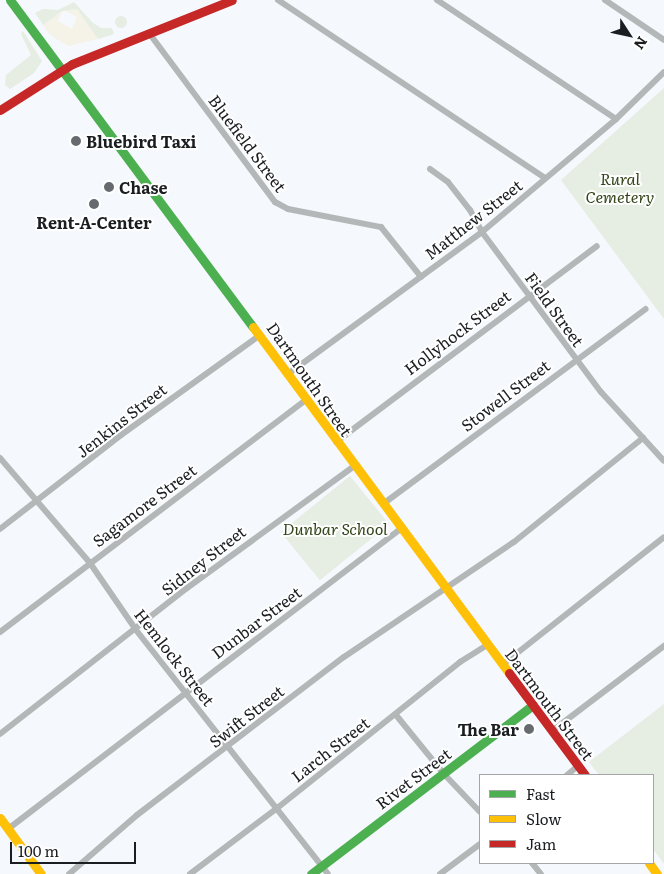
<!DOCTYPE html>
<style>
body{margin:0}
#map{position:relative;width:664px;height:874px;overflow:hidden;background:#f5f8fc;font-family:Literata,serif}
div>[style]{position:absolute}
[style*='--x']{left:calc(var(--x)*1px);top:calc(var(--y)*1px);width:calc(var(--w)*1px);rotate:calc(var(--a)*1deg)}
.commercial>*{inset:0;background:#f5f2e8}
.green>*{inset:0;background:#e6ede2;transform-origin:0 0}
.round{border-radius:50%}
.street>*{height:6px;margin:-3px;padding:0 3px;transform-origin:3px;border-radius:3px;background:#b4b7b7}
.fast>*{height:9px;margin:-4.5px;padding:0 4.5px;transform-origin:4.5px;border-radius:4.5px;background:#4caf50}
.slow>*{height:9px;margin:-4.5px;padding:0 4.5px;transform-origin:4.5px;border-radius:4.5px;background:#ffc107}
.jam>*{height:9px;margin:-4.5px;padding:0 4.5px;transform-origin:4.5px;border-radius:4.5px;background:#c62828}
.dots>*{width:14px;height:14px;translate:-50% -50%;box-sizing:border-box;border:2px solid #fff;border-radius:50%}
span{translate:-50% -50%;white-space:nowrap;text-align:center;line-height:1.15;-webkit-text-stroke:4px #fff;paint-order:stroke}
.poi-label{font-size:16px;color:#1b1e21;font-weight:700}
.left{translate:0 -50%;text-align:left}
.right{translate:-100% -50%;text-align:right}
.street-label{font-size:16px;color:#1b1e21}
.park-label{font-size:16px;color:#334519;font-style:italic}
.legend{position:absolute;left:479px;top:774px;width:175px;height:90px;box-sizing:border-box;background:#fff;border:1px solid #a4a5a6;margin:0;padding:6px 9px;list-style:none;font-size:15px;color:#1b1e21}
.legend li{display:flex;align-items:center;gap:10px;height:25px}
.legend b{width:25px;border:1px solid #a4a5a6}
.north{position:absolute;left:604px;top:10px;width:50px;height:50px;-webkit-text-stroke:4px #fff;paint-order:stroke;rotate:125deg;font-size:14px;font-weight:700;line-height:20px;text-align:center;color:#1b1e21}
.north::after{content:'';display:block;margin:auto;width:18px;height:22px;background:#1b1e21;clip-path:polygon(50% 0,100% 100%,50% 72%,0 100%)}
.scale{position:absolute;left:10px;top:842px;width:126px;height:22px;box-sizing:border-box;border:2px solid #1b1e21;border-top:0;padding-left:6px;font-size:15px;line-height:18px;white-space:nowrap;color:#1b1e21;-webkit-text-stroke:4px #fff;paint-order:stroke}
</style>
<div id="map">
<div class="commercial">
<i style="clip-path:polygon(70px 8px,77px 9px,98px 39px,68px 46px,50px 35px,43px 25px,62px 11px,58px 21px,72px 29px,77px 17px,64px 10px)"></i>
</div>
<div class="green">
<i style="clip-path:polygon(74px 2px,93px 23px,101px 28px,112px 28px,114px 34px,98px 39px,77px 9px,62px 11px,43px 25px,35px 13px,43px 9px,58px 10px)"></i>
<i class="round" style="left:115px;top:16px;width:12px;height:12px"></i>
<i style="clip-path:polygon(23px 31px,42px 61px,34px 73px,10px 89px,5px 85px,6px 75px,31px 55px,21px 34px)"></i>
<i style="clip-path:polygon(664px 88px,664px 319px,561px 180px)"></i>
<i style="left:350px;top:476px;width:62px;height:89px;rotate:51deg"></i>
<i style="clip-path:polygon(664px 704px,664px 864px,653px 849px,653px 775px,599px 775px,589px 762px)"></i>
</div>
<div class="street">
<i style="--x:278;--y:0;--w:321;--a:33.7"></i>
<i style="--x:437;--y:0;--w:215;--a:33.6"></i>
<i style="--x:605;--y:0;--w:71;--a:34.1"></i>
<i style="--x:149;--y:33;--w:211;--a:53.3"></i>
<i style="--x:275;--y:202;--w:15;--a:28"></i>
<i style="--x:288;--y:209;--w:95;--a:11"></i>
<i style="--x:381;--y:227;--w:64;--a:51.3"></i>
<i style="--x:430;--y:169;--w:22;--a:36"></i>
<i style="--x:448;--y:182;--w:36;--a:52"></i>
<i style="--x:470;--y:210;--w:25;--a:61"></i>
<i style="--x:482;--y:232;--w:199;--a:53.4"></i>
<i style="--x:601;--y:392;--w:93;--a:47.6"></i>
<i style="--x:288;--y:374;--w:240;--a:-36.2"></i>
<i style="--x:482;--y:232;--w:175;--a:-40.1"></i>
<i style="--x:616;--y:119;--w:67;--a:-44.4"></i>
<i style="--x:336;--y:442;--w:326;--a:-36.9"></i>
<i style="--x:0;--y:458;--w:138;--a:49.4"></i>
<i style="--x:90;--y:563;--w:81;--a:55.5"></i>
<i style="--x:136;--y:630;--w:310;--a:51.8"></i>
<i style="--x:383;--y:504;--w:327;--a:-36.6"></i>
<i style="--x:0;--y:529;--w:153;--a:-37.8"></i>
<i style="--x:121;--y:435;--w:171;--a:-35.7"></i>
<i style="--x:0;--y:632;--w:384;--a:-37.2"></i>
<i style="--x:502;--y:665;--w:206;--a:-38.3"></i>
<i style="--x:396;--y:715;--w:76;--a:50.9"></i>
<i style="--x:444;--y:774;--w:52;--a:46.5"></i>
<i style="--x:552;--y:731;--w:141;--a:-37.2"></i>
<i style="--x:0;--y:734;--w:237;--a:-38"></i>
<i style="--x:187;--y:588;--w:207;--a:-36.1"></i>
<i style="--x:567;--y:775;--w:14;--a:-39"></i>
<i style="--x:8;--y:829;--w:495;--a:-37.4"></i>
<i style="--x:532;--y:863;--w:14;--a:51"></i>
<i style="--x:69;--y:874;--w:90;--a:-40.9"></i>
<i style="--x:137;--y:815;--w:260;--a:-37.4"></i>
<i style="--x:344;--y:657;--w:205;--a:-34.1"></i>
<i style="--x:514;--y:542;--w:166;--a:-38.9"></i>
<i style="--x:190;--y:874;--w:108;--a:-37.1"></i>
<i style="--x:276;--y:809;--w:236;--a:-38.6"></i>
<i style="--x:460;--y:662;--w:32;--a:-32"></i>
<i style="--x:440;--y:874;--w:50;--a:-36.9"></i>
</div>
<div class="fast">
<i style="--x:10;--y:0;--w:407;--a:53.4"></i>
<i style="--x:311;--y:874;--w:279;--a:-37.3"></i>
</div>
<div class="slow">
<i style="--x:253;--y:327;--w:430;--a:53.5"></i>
<i style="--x:0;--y:818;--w:69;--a:53.8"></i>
<i style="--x:649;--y:863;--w:14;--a:54"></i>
</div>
<div class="jam">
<i style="--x:0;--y:110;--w:85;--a:-32.6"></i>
<i style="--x:72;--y:64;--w:172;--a:-21.8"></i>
<i style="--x:509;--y:673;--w:127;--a:53.3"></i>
</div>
<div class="dots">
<i style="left:76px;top:141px;background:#676a6e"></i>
<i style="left:109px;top:187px;background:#676a6e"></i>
<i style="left:94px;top:204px;background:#676a6e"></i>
<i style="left:529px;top:729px;background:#676a6e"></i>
</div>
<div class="poi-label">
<span class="left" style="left:86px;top:141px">Bluebird Taxi</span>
<span class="left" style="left:119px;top:187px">Chase</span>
<span style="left:94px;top:222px">Rent-A-Center</span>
<span class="right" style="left:519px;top:729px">The Bar</span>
</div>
<div class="street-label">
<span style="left:248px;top:143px;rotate:53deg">Bluefield Street</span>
<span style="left:473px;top:219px;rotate:-38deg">Matthew Street</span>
<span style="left:555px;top:309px;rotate:54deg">Field Street</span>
<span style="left:457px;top:332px;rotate:-37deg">Hollyhock Street</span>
<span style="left:310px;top:379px;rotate:55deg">Dartmouth Street</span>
<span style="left:505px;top:395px;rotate:-37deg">Stowell Street</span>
<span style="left:121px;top:420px;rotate:-38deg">Jenkins Street</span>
<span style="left:144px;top:505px;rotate:-37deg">Sagamore Street</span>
<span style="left:203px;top:560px;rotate:-38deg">Sidney Street</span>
<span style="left:256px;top:622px;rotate:-37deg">Dunbar Street</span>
<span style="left:175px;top:657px;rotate:52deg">Hemlock Street</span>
<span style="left:550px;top:704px;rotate:53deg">Dartmouth Street</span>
<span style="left:246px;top:716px;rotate:-38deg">Swift Street</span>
<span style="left:330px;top:749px;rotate:-38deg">Larch Street</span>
<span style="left:413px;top:778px;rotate:-37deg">Rivet Street</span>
</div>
<div class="park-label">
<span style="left:620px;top:187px">Rural<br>Cemetery</span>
<span style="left:335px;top:528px">Dunbar School</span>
</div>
<ul class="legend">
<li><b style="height:6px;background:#4caf50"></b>Fast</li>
<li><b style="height:6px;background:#ffc107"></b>Slow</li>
<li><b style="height:6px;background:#c62828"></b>Jam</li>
</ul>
<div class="north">N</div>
<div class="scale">100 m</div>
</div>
